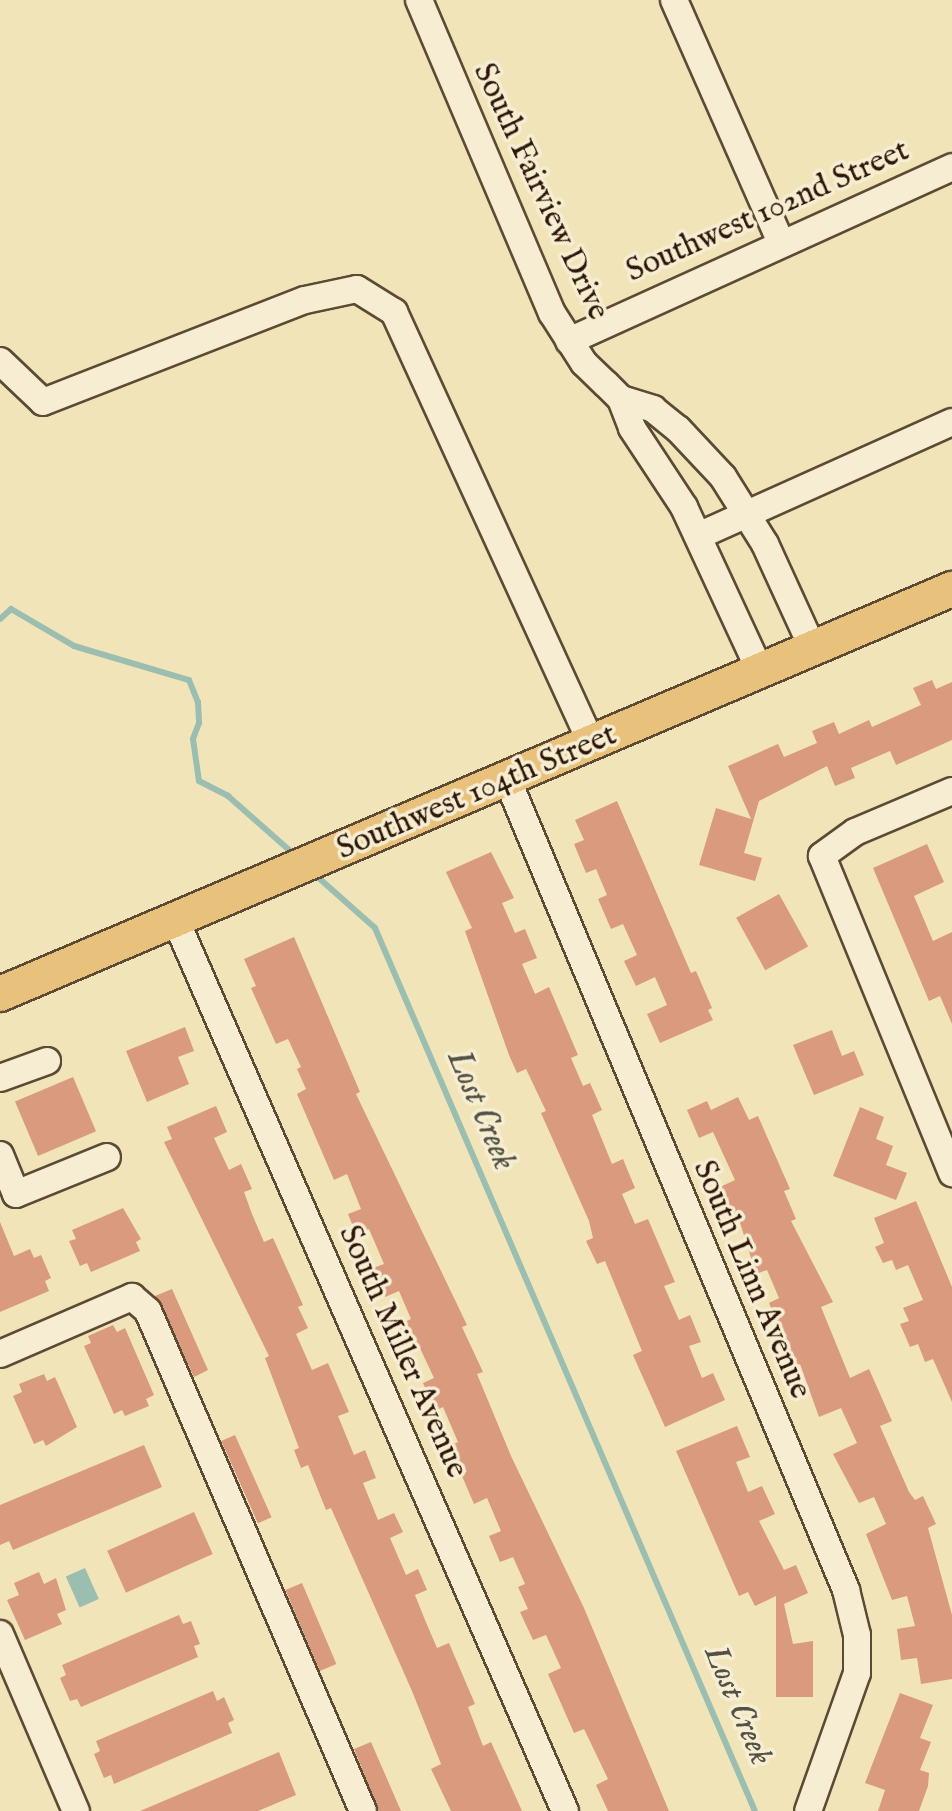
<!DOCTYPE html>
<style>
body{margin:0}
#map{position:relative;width:952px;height:1811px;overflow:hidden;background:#f1e4b9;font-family:"IM FELL English",serif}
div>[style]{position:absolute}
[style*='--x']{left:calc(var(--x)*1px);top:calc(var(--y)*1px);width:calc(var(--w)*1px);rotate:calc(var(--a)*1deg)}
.water>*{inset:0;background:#9bbeb1;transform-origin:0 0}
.stream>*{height:6px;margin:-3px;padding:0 3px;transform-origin:3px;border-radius:3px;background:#9bbeb1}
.building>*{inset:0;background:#da9a7e;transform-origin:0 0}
.roads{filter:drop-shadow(2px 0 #5d4a34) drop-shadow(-2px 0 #5d4a34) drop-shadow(0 2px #5d4a34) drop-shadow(0 -2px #5d4a34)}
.minor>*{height:26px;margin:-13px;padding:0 13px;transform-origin:13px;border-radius:13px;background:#f6edd2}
.major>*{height:34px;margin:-17px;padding:0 17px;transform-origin:17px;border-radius:17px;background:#e8c27c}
span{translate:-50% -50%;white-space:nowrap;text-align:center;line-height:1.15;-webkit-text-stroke:7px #f6edd2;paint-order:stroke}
.street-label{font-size:32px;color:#2c1608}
.water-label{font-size:34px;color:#535143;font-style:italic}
</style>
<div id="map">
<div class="water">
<i style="left:85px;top:1568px;width:34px;height:21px;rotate:66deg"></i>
</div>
<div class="stream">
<i style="--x:0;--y:619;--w:15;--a:-42"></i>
<i style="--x:11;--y:609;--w:73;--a:30.4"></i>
<i style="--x:74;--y:646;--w:120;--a:16.5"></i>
<i style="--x:189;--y:680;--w:24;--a:68"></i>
<i style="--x:198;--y:702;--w:21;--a:87"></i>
<i style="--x:199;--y:723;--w:17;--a:111"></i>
<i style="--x:193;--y:739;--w:42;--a:81.9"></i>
<i style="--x:199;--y:781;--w:33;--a:27"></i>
<i style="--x:228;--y:796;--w:91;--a:41.4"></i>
<i style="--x:312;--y:872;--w:84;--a:41.6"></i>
<i style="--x:375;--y:928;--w:961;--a:66.72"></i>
</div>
<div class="building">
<i style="clip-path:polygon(932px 680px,936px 689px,952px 682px,952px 740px,896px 765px,890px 751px,851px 768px,855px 778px,835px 786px,827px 766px,759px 801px,744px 853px,762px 858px,755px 881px,699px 865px,716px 808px,751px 819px,728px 766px,778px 744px,784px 757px,817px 743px,812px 731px,834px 722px,839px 734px,869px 720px,872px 727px,921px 705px,913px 688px)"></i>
<i style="clip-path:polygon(617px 801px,691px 973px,696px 971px,712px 1008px,708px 1010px,713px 1020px,660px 1043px,647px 1014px,667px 1005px,655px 977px,636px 986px,624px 961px,637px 955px,623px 924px,611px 929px,598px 899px,607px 895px,596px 869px,586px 873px,574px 844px,584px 840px,575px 820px)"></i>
<i style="clip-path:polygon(927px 844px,944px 882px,914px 896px,933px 941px,952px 932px,952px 1024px,940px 996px,929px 1001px,873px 868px)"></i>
<i style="clip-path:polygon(491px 852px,514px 898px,502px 903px,515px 933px,525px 929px,537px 958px,522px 964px,535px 994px,549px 987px,578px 1055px,571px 1058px,583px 1086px,590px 1083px,602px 1110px,592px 1115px,612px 1164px,623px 1159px,635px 1188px,622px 1194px,635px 1224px,648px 1219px,675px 1282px,664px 1286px,679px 1320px,690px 1315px,701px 1342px,689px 1346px,702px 1378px,713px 1373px,725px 1400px,665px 1427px,633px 1355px,642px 1351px,605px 1261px,597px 1264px,586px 1241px,593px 1238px,589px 1221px,541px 1113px,546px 1111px,526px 1069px,517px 1073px,509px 1055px,465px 931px,472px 928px,446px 872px)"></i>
<i style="left:779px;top:894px;width:60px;height:49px;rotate:61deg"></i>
<i style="clip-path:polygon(294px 937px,360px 1092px,356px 1094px,467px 1325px,462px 1327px,483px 1372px,477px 1374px,511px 1456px,584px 1608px,669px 1811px,608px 1811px,596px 1785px,608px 1779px,584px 1729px,574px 1733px,548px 1674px,561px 1668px,546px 1635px,533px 1640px,520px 1612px,528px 1609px,518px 1587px,525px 1584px,513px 1557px,500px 1562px,489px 1536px,501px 1531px,487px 1498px,474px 1504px,449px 1446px,458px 1442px,443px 1407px,435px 1411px,423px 1383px,434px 1378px,419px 1346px,409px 1351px,398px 1325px,411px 1319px,399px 1291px,385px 1297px,373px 1268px,384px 1264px,369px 1229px,356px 1234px,348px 1214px,361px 1209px,347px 1174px,334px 1180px,297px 1094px,306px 1089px,297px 1069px,301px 1067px,288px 1039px,276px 1044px,251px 988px,256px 986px,244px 959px)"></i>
<i style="clip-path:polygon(185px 1027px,194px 1051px,178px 1057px,189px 1084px,147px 1102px,126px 1051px)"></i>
<i style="clip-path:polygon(832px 1030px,842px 1056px,854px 1051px,864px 1075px,814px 1095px,793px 1045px)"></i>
<i style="left:73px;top:1077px;width:59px;height:63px;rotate:67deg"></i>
<i style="clip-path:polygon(738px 1097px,749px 1120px,758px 1116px,790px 1189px,784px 1191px,796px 1219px,791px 1221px,833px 1302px,821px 1307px,850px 1378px,869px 1369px,892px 1421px,880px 1426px,909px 1492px,915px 1500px,923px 1496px,936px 1524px,928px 1528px,952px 1615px,952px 1679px,921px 1684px,917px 1658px,901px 1660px,897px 1629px,915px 1626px,907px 1596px,892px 1600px,866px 1534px,886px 1524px,874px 1497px,859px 1503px,833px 1454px,857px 1443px,841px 1408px,819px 1417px,800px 1364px,796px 1366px,769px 1303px,779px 1298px,767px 1270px,756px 1274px,737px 1213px,732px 1215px,720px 1187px,735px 1180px,713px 1132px,699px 1138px,687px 1110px,707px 1101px,711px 1110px)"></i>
<i style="clip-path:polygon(216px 1106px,227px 1132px,214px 1138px,229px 1170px,241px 1164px,252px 1189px,244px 1192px,252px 1214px,264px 1242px,273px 1238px,303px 1305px,298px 1307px,308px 1328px,296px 1334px,312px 1370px,328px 1363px,349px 1412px,338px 1416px,354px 1455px,365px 1450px,376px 1478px,363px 1483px,378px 1520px,394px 1513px,403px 1532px,390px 1538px,406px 1575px,418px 1569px,427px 1590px,415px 1595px,425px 1620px,437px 1648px,449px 1643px,475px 1704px,468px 1707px,483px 1746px,491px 1742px,522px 1811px,451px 1811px,431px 1769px,441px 1764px,412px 1691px,331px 1508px,326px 1510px,308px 1465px,301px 1468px,294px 1450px,299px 1448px,265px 1358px,269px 1356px,164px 1142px,172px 1139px,167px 1127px)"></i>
<i style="clip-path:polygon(860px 1107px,884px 1117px,876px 1139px,893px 1146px,886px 1165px,907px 1173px,896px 1200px,833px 1176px)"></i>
<i style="clip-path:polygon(916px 1201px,952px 1287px,952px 1402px,933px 1359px,925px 1362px,918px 1344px,910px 1347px,900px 1324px,909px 1321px,903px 1308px,923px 1300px,908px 1265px,896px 1270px,892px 1260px,883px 1263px,875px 1247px,884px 1243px,874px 1218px)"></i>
<i style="clip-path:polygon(123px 1208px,141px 1239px,136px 1242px,140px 1251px,91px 1272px,87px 1263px,80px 1266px,69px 1241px,76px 1239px,72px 1230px)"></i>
<i style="clip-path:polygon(0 1222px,14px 1256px,30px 1249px,34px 1258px,41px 1255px,51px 1278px,45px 1281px,49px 1291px,0 1312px)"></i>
<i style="clip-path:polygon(172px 1289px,208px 1370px,194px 1377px,155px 1296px)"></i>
<i style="clip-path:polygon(113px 1325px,117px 1332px,125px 1328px,154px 1395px,146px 1399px,149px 1406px,125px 1416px,122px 1410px,114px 1414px,84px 1346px,91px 1343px,88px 1336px)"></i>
<i style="clip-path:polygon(44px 1374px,47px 1381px,55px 1377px,77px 1427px,46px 1446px,43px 1440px,34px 1444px,13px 1396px,22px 1392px,19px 1384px)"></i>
<i style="clip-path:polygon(737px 1426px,750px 1457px,736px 1462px,748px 1492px,762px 1486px,775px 1514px,759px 1521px,784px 1570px,796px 1565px,808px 1593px,784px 1604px,793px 1644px,813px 1641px,813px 1697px,776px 1697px,776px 1596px,755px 1606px,748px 1592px,739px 1596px,676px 1451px)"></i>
<i style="left:235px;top:1435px;width:90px;height:15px;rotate:66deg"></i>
<i style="clip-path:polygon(144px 1445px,162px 1487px,13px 1550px,9px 1541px,0 1545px,0 1505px)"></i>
<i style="left:194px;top:1512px;width:46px;height:95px;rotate:66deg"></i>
<i style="clip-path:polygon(39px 1572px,44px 1584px,56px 1578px,66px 1610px,57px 1614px,62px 1624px,25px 1640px,7px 1600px,19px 1595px,14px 1583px)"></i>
<i style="left:302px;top:1583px;width:88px;height:18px;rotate:67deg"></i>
<i style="clip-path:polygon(179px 1615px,183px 1624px,191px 1621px,200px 1644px,194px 1646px,198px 1657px,81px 1707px,77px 1699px,70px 1701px,60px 1678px,66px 1675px,62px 1665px)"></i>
<i style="clip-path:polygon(213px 1691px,217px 1701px,224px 1697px,234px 1720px,228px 1723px,232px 1733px,114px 1784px,111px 1775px,104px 1778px,94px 1754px,100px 1751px,96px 1741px)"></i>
<i style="clip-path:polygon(900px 1693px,933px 1705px,920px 1738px,931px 1742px,920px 1770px,929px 1773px,928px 1786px,919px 1811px,878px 1811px,885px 1790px,865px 1783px)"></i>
<i style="clip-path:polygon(371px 1742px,401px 1811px,379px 1811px,354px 1749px)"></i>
<i style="clip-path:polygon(279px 1752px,296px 1795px,258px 1811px,140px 1811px)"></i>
</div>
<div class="roads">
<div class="minor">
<i style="--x:419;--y:0;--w:340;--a:67"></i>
<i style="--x:552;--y:313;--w:59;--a:57.4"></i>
<i style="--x:584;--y:363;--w:30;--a:44"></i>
<i style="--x:606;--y:384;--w:21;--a:45"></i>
<i style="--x:621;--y:399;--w:34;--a:17"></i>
<i style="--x:653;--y:409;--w:32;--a:39"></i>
<i style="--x:678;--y:429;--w:66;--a:46.8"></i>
<i style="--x:723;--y:477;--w:79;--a:57.9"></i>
<i style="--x:765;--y:544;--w:115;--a:65.4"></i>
<i style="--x:674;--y:0;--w:266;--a:66.2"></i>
<i style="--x:569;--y:341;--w:421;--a:-24.4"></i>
<i style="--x:0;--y:361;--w:59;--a:43.6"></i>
<i style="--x:43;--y:402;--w:281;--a:-21.3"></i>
<i style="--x:305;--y:300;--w:53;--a:-11.9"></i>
<i style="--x:357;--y:289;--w:44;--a:31.9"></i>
<i style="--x:394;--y:312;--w:475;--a:65.4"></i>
<i style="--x:621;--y:399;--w:31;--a:69"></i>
<i style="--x:632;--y:428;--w:95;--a:56.6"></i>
<i style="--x:684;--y:507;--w:181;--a:65.1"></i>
<i style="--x:698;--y:536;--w:278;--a:-24.2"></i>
<i style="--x:508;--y:781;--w:877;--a:67.32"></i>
<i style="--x:846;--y:1590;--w:46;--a:76.3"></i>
<i style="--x:857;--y:1635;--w:38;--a:90"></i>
<i style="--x:857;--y:1673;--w:146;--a:109.5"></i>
<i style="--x:952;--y:791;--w:105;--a:157.1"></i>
<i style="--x:855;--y:832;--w:41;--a:144"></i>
<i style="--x:822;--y:856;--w:343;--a:67.7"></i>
<i style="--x:176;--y:921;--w:971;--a:66.39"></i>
<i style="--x:0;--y:1078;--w:50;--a:-19.9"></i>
<i style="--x:0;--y:1155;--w:42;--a:67.7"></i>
<i style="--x:16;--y:1194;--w:98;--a:-22.1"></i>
<i style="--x:0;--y:1354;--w:144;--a:-23.4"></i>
<i style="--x:132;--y:1297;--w:21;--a:41"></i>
<i style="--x:148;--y:1311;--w:544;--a:66.73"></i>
<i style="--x:0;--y:1634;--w:193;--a:66.8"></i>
</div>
<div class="major">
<i style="--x:0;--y:994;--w:1035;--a:-23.05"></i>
</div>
</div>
<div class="street-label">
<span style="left:540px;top:192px;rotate:65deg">South Fairview Drive</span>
<span style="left:768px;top:212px;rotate:-24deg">Southwest 102nd Street</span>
<span style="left:477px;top:793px;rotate:-23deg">Southwest 104th Street</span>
<span style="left:751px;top:1280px;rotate:67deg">South Linn Avenue</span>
<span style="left:402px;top:1352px;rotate:66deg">South Miller Avenue</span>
</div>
<div class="water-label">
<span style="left:481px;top:1110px;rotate:67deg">Lost Creek</span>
<span style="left:738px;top:1705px;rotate:67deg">Lost Creek</span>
</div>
</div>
